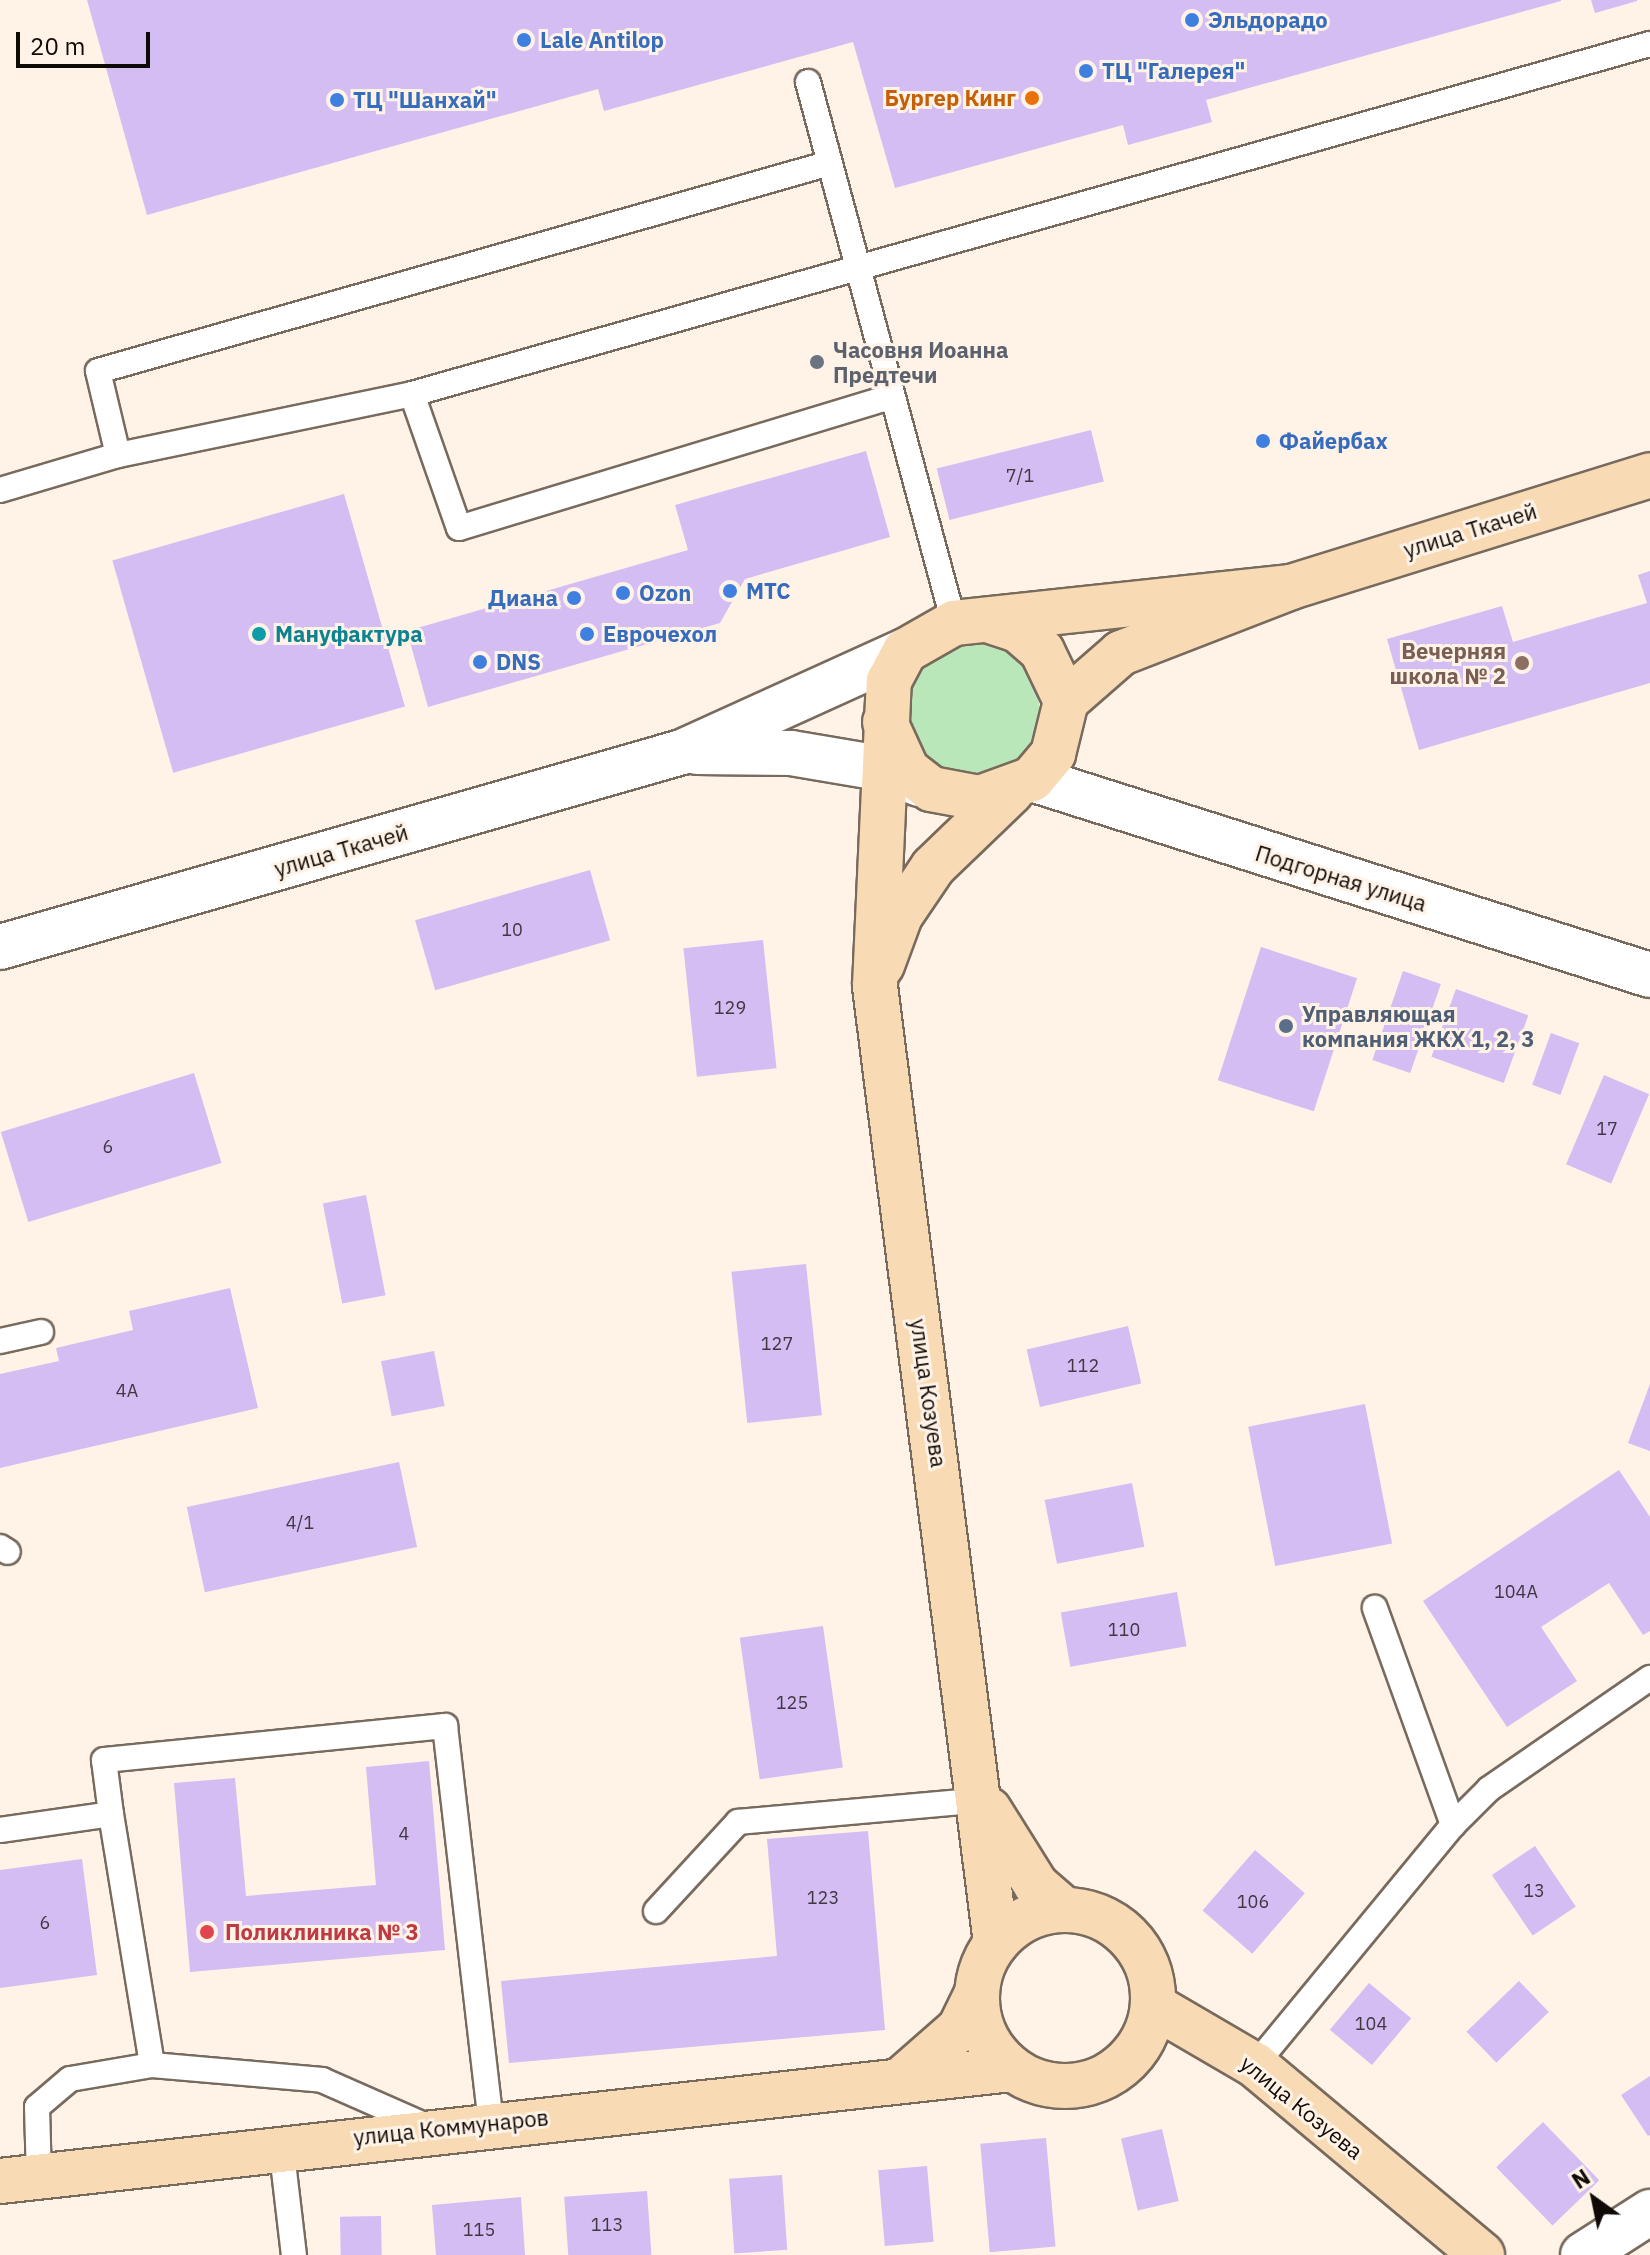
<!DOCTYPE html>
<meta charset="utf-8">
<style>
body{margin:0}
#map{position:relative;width:1650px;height:2255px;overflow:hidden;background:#fff2e6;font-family:"IBM Plex Sans",sans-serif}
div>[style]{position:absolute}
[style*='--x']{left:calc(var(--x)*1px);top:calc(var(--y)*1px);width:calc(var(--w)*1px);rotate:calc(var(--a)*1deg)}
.green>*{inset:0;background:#bae7ba}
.round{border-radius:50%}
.building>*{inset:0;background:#d3bdf3;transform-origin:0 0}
.roads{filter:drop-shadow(2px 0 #786a5d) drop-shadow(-2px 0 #786a5d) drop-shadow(0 2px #786a5d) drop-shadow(0 -2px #786a5d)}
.lane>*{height:24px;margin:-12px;padding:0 12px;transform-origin:12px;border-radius:12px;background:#fff}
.street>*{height:44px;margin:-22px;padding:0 22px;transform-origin:22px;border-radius:22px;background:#fff}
.secondary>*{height:44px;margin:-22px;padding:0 22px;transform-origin:22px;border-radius:22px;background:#f8dbb5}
.secondary>.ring{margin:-22px;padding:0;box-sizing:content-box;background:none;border:44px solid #f8dbb5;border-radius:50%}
.dots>*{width:22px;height:22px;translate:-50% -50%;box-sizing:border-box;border:4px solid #fff2e6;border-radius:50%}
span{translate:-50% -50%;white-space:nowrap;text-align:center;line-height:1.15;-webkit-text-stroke:6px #fff2e6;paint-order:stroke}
.number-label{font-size:18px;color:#403741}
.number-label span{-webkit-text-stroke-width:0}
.shop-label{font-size:22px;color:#366cbe;font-weight:700}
.left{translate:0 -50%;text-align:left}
.right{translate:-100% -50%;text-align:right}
.food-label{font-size:22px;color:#c56008;font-weight:700}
.worship-label{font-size:22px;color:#5b616d;font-weight:700}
.street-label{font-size:22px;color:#0f0a06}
.culture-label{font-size:22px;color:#0d838f;font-weight:700}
.education-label{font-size:22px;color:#785e54;font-weight:700}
.service-label{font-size:22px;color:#4e5e75;font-weight:700}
.health-label{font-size:22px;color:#be3a42;font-weight:700}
.north{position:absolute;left:1554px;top:2159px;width:80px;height:80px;-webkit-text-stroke:6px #fff2e6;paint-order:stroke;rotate:327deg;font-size:22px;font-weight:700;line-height:32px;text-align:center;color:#0f0a06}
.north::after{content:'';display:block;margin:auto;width:28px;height:36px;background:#0f0a06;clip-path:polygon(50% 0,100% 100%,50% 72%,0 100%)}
.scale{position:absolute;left:16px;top:32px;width:134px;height:36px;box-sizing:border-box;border:4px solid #0f0a06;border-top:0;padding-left:10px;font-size:24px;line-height:28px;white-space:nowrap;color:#0f0a06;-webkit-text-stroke:6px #fff2e6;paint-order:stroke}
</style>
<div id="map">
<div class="green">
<i class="round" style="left:905px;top:642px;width:134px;height:134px"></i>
</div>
<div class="building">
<i style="clip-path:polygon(87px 0,1561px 0,1561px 1px,1206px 100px,1212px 122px,1128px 145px,1123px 125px,895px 188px,853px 42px,604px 111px,598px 89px,147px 215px)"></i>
<i style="clip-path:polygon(1591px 0,1637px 0,1637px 1px,1595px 13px)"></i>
<i style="left:1091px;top:430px;width:53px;height:159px;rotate:76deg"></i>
<i style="clip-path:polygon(866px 451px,890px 537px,745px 579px,720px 623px,428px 707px,407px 631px,688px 550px,675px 505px)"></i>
<i style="left:344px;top:494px;width:221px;height:241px;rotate:74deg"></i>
<i style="clip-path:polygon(1650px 571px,1650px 683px,1419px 750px,1387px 639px,1502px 606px,1513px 642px,1647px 603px,1638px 575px)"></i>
<i style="left:590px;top:870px;width:73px;height:182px;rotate:74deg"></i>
<i style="left:763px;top:940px;width:129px;height:80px;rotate:84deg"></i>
<i style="left:1261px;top:947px;width:101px;height:140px;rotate:18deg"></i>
<i style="left:1403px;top:971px;width:40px;height:94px;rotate:19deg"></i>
<i style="left:1456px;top:989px;width:77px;height:72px;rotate:20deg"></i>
<i style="left:1551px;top:1033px;width:30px;height:55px;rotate:20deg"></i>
<i style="left:194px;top:1073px;width:94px;height:202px;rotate:73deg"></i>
<i style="left:1604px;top:1075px;width:49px;height:97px;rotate:23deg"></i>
<i style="left:366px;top:1195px;width:102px;height:44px;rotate:79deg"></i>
<i style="left:806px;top:1264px;width:152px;height:75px;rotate:84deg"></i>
<i style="clip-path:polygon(230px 1288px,258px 1408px,0 1468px,0 1374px,59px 1361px,56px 1348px,133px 1330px,129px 1311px)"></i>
<i style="left:1128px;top:1326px;width:59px;height:104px;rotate:77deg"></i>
<i style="left:434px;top:1351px;width:56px;height:54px;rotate:79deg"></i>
<i style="clip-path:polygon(1650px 1384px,1650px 1451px,1628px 1443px)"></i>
<i style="left:1365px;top:1404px;width:142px;height:119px;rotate:79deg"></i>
<i style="left:399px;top:1462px;width:87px;height:217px;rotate:78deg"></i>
<i style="clip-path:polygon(1619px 1470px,1650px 1517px,1650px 1631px,1643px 1635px,1609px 1583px,1541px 1627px,1577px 1681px,1507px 1727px,1423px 1601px)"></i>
<i style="left:1132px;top:1483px;width:65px;height:89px;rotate:79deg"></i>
<i style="left:1177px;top:1592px;width:55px;height:118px;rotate:80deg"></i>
<i style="left:823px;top:1626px;width:143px;height:84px;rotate:82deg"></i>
<i style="clip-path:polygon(429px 1761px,445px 1950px,190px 1972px,174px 1783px,235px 1778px,246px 1896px,376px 1885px,366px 1767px)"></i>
<i style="clip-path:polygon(868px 1831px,885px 2030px,509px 2063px,501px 1981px,777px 1956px,767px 1839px)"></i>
<i style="left:1535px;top:1846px;width:73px;height:52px;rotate:56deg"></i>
<i style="left:1255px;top:1850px;width:66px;height:80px;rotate:41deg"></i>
<i style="clip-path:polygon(82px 1859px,97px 1975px,0 1988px,0 1870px)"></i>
<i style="left:1519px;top:1981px;width:43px;height:73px;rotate:46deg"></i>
<i style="left:1369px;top:1983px;width:55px;height:61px;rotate:40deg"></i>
<i style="clip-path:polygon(1650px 2076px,1650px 2135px,1648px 2136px,1621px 2095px)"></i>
<i style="left:1543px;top:2122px;width:81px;height:65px;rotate:46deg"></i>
<i style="left:1162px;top:2129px;width:74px;height:42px;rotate:77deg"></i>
<i style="left:1046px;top:2138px;width:109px;height:66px;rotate:85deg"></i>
<i style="left:927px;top:2166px;width:76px;height:49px;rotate:85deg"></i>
<i style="left:782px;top:2175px;width:75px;height:53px;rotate:86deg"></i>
<i style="left:647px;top:2191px;width:64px;height:83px;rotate:86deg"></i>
<i style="clip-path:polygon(521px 2197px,525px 2255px,436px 2255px,432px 2205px)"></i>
<i style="left:381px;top:2216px;width:39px;height:41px;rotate:89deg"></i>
</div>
<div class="roads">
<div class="lane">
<i style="--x:808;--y:82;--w:560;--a:74.9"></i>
<i style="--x:412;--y:394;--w:1287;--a:-15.79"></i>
<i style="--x:118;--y:455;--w:86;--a:-103.4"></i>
<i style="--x:98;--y:371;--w:761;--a:-15.86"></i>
<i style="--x:0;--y:490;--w:123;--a:-16.5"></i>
<i style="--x:118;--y:455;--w:300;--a:-11.7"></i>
<i style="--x:412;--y:394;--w:142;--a:70.7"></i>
<i style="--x:459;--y:528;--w:448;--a:-16.9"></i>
<i style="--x:0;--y:1341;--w:42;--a:-12.4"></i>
<i style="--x:0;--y:1547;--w:9;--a:32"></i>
<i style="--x:111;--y:1814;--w:54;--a:-97.4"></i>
<i style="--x:104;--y:1760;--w:343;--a:-5.7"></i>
<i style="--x:445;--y:1726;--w:400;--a:83.4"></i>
<i style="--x:1453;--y:1825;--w:51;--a:-45"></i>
<i style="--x:1489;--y:1789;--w:196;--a:-34.6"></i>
<i style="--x:0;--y:1830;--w:112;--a:-8.2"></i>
<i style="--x:111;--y:1814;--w:254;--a:80.7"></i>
<i style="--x:152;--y:2065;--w:83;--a:170.3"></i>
<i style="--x:70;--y:2079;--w:43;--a:139.7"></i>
<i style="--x:37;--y:2107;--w:71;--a:88.4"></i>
<i style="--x:656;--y:1911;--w:121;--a:-47.3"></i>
<i style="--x:738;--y:1822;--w:246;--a:-5.1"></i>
<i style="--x:152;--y:2065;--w:171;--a:5"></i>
<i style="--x:322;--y:2080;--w:119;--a:23.8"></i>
<i style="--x:1255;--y:2065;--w:311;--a:-50.5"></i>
<i style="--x:1453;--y:1825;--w:231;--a:-109.8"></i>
<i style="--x:281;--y:2145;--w:111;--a:83.3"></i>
</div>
<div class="street">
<i style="--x:697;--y:752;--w:94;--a:0.6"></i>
<i style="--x:791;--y:753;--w:90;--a:9.6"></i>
<i style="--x:880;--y:768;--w:42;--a:22.3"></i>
<i style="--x:1032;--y:779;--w:648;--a:17.6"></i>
<i style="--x:0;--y:947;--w:709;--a:-15.96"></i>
<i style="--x:682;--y:752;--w:245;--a:-24.4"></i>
<i style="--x:1583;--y:2255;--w:80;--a:-32.7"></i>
</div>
<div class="secondary">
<i style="--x:1066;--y:701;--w:73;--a:-41.1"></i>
<i style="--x:1121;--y:653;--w:182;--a:-21.2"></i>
<i style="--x:1291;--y:587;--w:376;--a:-17.3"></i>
<i style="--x:885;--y:722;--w:53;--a:65.4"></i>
<i style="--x:907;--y:770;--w:31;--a:38"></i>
<i style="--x:931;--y:789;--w:50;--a:10.4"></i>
<i style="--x:980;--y:798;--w:55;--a:-20.1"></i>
<i style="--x:1032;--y:779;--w:33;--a:-50"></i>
<i style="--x:1053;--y:754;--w:55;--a:-76.2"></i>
<i style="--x:1066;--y:701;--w:55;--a:-115.6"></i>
<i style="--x:1042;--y:651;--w:32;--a:-139"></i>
<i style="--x:1018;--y:630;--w:32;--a:-162"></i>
<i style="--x:882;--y:965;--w:52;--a:-69.8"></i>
<i style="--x:900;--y:916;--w:59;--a:-56"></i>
<i style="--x:933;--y:867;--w:108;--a:-43.9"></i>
<i style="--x:989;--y:1810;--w:89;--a:57.9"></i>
<i style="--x:1036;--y:1885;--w:37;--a:41"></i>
<i class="ring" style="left:977px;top:1910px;width:132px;height:132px"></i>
<i style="--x:996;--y:1943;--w:965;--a:-97.21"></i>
<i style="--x:875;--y:986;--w:305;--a:-87.4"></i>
<i style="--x:889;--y:681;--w:34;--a:-62"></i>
<i style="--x:905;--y:651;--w:56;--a:-29.7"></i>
<i style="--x:954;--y:623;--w:339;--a:-6.1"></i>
<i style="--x:1154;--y:2006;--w:117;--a:30.3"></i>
<i style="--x:1255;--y:2065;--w:296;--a:39.9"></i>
<i style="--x:902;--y:2079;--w:77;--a:-41.3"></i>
<i style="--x:960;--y:2028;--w:37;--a:-64"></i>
<i style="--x:0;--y:2181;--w:1017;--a:-6.32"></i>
</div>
</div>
<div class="dots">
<i style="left:1192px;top:20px;background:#3f7fe0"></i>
<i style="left:524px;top:40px;background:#3f7fe0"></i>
<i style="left:1086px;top:71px;background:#3f7fe0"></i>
<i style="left:1032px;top:98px;background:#e8710a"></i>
<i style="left:337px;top:100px;background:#3f7fe0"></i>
<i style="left:817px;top:362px;background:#6b7280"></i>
<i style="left:1263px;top:441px;background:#3f7fe0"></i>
<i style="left:730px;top:591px;background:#3f7fe0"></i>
<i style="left:623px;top:593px;background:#3f7fe0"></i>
<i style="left:574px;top:598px;background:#3f7fe0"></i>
<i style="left:259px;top:634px;background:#0f9aa8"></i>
<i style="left:587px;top:634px;background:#3f7fe0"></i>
<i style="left:480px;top:662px;background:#3f7fe0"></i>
<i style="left:1522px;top:663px;background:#8d6e63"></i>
<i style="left:1286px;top:1026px;background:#5c6f8a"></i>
<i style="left:207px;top:1932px;background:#e0444e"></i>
</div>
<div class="number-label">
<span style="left:1020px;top:476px">7/1</span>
<span style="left:512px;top:930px">10</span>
<span style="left:730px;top:1008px">129</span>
<span style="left:1607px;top:1129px">17</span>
<span style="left:108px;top:1147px">6</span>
<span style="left:777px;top:1344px">127</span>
<span style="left:1083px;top:1366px">112</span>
<span style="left:127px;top:1391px">4А</span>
<span style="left:300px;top:1523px">4/1</span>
<span style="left:1516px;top:1592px">104А</span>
<span style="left:1124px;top:1630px">110</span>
<span style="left:792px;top:1703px">125</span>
<span style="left:404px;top:1834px">4</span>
<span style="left:1534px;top:1891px">13</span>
<span style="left:823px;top:1898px">123</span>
<span style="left:1253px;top:1902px">106</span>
<span style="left:45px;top:1923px">6</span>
<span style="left:1371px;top:2024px">104</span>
<span style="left:607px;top:2225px">113</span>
<span style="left:479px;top:2230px">115</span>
</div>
<div class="shop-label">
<span class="left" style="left:1208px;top:20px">Эльдорадо</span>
<span class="left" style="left:540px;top:40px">Lale Antilop</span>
<span class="left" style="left:1102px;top:71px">ТЦ "Галерея"</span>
<span class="left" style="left:353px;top:100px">ТЦ "Шанхай"</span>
<span class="left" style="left:1279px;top:441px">Файербах</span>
<span class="left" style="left:746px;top:591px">МТС</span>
<span class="left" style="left:639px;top:593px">Ozon</span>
<span class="right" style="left:558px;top:598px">Диана</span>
<span class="left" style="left:603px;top:634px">Еврочехол</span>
<span class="left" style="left:496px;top:662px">DNS</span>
</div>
<div class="food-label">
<span class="right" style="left:1016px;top:98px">Бургер Кинг</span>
</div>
<div class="worship-label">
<span class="left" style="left:833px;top:362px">Часовня Иоанна<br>Предтечи</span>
</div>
<div class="street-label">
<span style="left:1470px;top:530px;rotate:-17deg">улица Ткачей</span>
<span style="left:341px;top:850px;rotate:-16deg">улица Ткачей</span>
<span style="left:1341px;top:878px;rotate:17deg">Подгорная улица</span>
<span style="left:929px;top:1393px;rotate:82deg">улица Козуева</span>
<span style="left:1302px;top:2107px;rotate:39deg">улица Козуева</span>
<span style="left:451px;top:2127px;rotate:-6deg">улица Коммунаров</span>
</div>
<div class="culture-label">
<span class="left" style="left:275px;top:634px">Мануфактура</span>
</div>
<div class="education-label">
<span class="right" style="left:1506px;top:663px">Вечерняя<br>школа № 2</span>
</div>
<div class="service-label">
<span class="left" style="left:1302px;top:1026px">Управляющая<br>компания ЖКХ 1, 2, 3</span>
</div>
<div class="health-label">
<span class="left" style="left:225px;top:1932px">Поликлиника № 3</span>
</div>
<div class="north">N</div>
<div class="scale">20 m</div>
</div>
